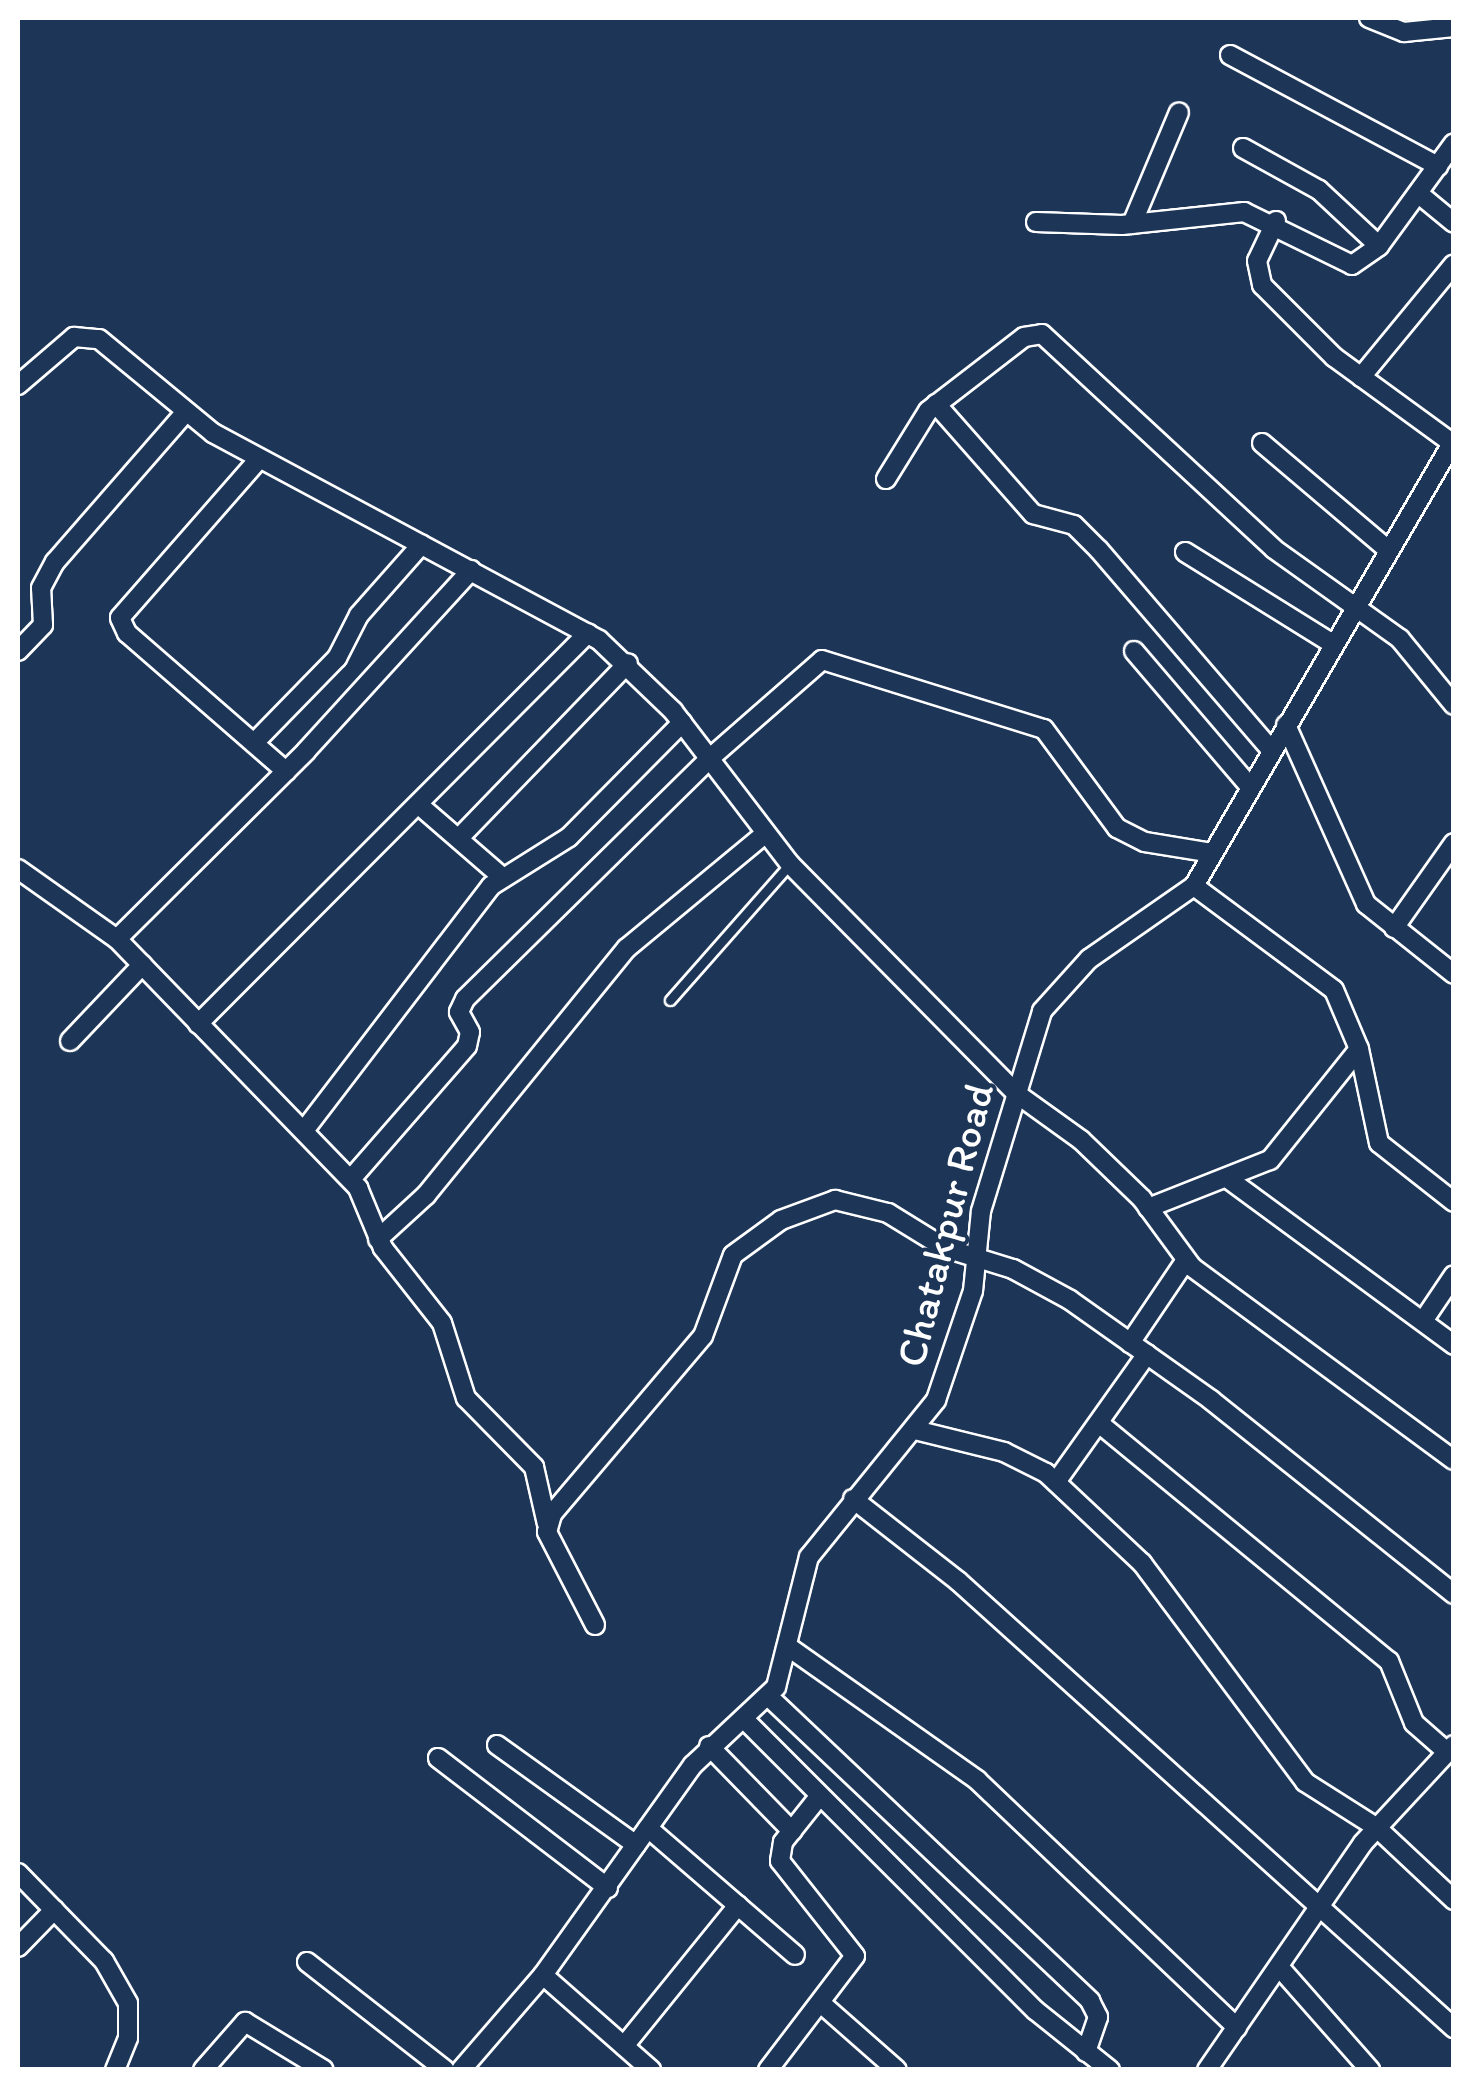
<!DOCTYPE html>
<style>
body{margin:0}
#map{position:relative;width:1471px;height:2087px;overflow:hidden;background:#1d3557;font-family:Itim,sans-serif}
div>[style]{position:absolute}
[style*='--x']{left:calc(var(--x)*1px);top:calc(var(--y)*1px);width:calc(var(--w)*1px);rotate:calc(var(--a)*1deg)}
.roads{filter:drop-shadow(2px 0 #fff) drop-shadow(-2px 0 #fff) drop-shadow(0 2px #fff) drop-shadow(0 -2px #fff)}
.service>*{height:9px;margin:-4.5px;padding:0 4.5px;transform-origin:4.5px;border-radius:4.5px;background:#1d3557}
.minor>*{height:18px;margin:-9px;padding:0 9px;transform-origin:9px;border-radius:9px;background:#1d3557}
span{translate:-50% -50%;white-space:nowrap;text-align:center;line-height:1.15;-webkit-text-stroke:8px #1d3557;paint-order:stroke}
.street-label{font-size:42px;color:#fff}
.frame{position:absolute;inset:0;border:20px solid #fff;pointer-events:none}
</style>
<div id="map">
<div class="roads">
<div class="service">
<i style="--x:670;--y:1000;--w:181;--a:-48.6"></i>
</div>
<div class="minor">
<i style="--x:1369;--y:18;--w:38;--a:22"></i>
<i style="--x:1404;--y:32;--w:50;--a:-5.7"></i>
<i style="--x:1230;--y:55;--w:236;--a:28.1"></i>
<i style="--x:1243;--y:148;--w:87;--a:28.9"></i>
<i style="--x:1319;--y:190;--w:82;--a:43"></i>
<i style="--x:1419;--y:194;--w:45;--a:39.6"></i>
<i style="--x:1276;--y:221;--w:44;--a:115.4"></i>
<i style="--x:1257;--y:261;--w:25;--a:78"></i>
<i style="--x:1262;--y:285;--w:102;--a:45"></i>
<i style="--x:1334;--y:357;--w:146;--a:36.1"></i>
<i style="--x:1036;--y:222;--w:86;--a:2"></i>
<i style="--x:1122;--y:225;--w:123;--a:-6.1"></i>
<i style="--x:1244;--y:212;--w:120;--a:26.1"></i>
<i style="--x:1352;--y:265;--w:33;--a:-35"></i>
<i style="--x:1379;--y:246;--w:127;--a:-53.9"></i>
<i style="--x:1132;--y:224;--w:121;--a:-67.2"></i>
<i style="--x:1361;--y:377;--w:146;--a:-50.5"></i>
<i style="--x:18;--y:385;--w:74;--a:-40.6"></i>
<i style="--x:74;--y:337;--w:25;--a:5"></i>
<i style="--x:99;--y:339;--w:148;--a:39.5"></i>
<i style="--x:213;--y:433;--w:438;--a:28.2"></i>
<i style="--x:599;--y:640;--w:103;--a:43.8"></i>
<i style="--x:673;--y:711;--w:193;--a:52.6"></i>
<i style="--x:790;--y:864;--w:323;--a:45.4"></i>
<i style="--x:1017;--y:1094;--w:79;--a:35.7"></i>
<i style="--x:1081;--y:1140;--w:85;--a:44"></i>
<i style="--x:1142;--y:1199;--w:84;--a:53.7"></i>
<i style="--x:1192;--y:1267;--w:325;--a:36.4"></i>
<i style="--x:936;--y:404;--w:147;--a:48.6"></i>
<i style="--x:1033;--y:514;--w:42;--a:15"></i>
<i style="--x:1074;--y:525;--w:35;--a:45"></i>
<i style="--x:1099;--y:550;--w:265;--a:49.3"></i>
<i style="--x:1262;--y:443;--w:165;--a:40.3"></i>
<i style="--x:259;--y:459;--w:211;--a:131.2"></i>
<i style="--x:120;--y:618;--w:17;--a:65"></i>
<i style="--x:127;--y:633;--w:211;--a:41"></i>
<i style="--x:886;--y:479;--w:80;--a:-58.3"></i>
<i style="--x:928;--y:411;--w:121;--a:-37.6"></i>
<i style="--x:1024;--y:337;--w:18;--a:-9"></i>
<i style="--x:1042;--y:334;--w:316;--a:42.8"></i>
<i style="--x:1274;--y:549;--w:155;--a:35.5"></i>
<i style="--x:1400;--y:639;--w:85;--a:50.7"></i>
<i style="--x:1185;--y:552;--w:174;--a:31.9"></i>
<i style="--x:18;--y:651;--w:36;--a:-46"></i>
<i style="--x:43;--y:625;--w:37;--a:-93"></i>
<i style="--x:41;--y:588;--w:30;--a:-62"></i>
<i style="--x:55;--y:562;--w:199;--a:-48.9"></i>
<i style="--x:1134;--y:651;--w:179;--a:49.5"></i>
<i style="--x:1286;--y:725;--w:196;--a:65.9"></i>
<i style="--x:1366;--y:904;--w:112;--a:38.5"></i>
<i style="--x:254;--y:743;--w:119;--a:-45.7"></i>
<i style="--x:337;--y:658;--w:48;--a:-62.9"></i>
<i style="--x:359;--y:615;--w:94;--a:-48.5"></i>
<i style="--x:419;--y:805;--w:110;--a:40.9"></i>
<i style="--x:459;--y:838;--w:243;--a:-46"></i>
<i style="--x:18;--y:869;--w:121;--a:35.3"></i>
<i style="--x:117;--y:939;--w:347;--a:45.9"></i>
<i style="--x:358;--y:1188;--w:65;--a:67.4"></i>
<i style="--x:383;--y:1248;--w:95;--a:51.8"></i>
<i style="--x:442;--y:1323;--w:79;--a:72.3"></i>
<i style="--x:466;--y:1398;--w:97;--a:45.4"></i>
<i style="--x:534;--y:1467;--w:58;--a:77.2"></i>
<i style="--x:1194;--y:886;--w:174;--a:36.6"></i>
<i style="--x:1334;--y:990;--w:64;--a:67"></i>
<i style="--x:1359;--y:1049;--w:96;--a:78"></i>
<i style="--x:1379;--y:1143;--w:95;--a:38.2"></i>
<i style="--x:1394;--y:928;--w:104;--a:-54.8"></i>
<i style="--x:117;--y:939;--w:267;--a:-44.8"></i>
<i style="--x:306;--y:751;--w:245;--a:-47.6"></i>
<i style="--x:198;--y:1024;--w:552;--a:-45.07"></i>
<i style="--x:70;--y:1041;--w:105;--a:-46.5"></i>
<i style="--x:306;--y:1128;--w:305;--a:-52.6"></i>
<i style="--x:491;--y:886;--w:92;--a:-32.1"></i>
<i style="--x:569;--y:837;--w:161;--a:-45.3"></i>
<i style="--x:1227;--y:1178;--w:282;--a:36.3"></i>
<i style="--x:351;--y:1179;--w:176;--a:-48.9"></i>
<i style="--x:467;--y:1046;--w:14;--a:-78"></i>
<i style="--x:470;--y:1032;--w:23;--a:-119"></i>
<i style="--x:459;--y:1012;--w:14;--a:-65"></i>
<i style="--x:465;--y:999;--w:342;--a:-44.5"></i>
<i style="--x:709;--y:759;--w:150;--a:-41.2"></i>
<i style="--x:822;--y:660;--w:232;--a:17.3"></i>
<i style="--x:1044;--y:729;--w:123;--a:53.6"></i>
<i style="--x:1117;--y:828;--w:31;--a:27"></i>
<i style="--x:1145;--y:842;--w:69;--a:9.2"></i>
<i style="--x:1148;--y:1208;--w:131;--a:-21.5"></i>
<i style="--x:1270;--y:1160;--w:142;--a:-51.3"></i>
<i style="--x:378;--y:1239;--w:65;--a:-42.5"></i>
<i style="--x:426;--y:1195;--w:318;--a:-50.9"></i>
<i style="--x:627;--y:948;--w:179;--a:-39.6"></i>
<i style="--x:1423;--y:1321;--w:55;--a:-56"></i>
<i style="--x:1130;--y:1343;--w:100;--a:-56"></i>
<i style="--x:1100;--y:1424;--w:374;--a:39.4"></i>
<i style="--x:1389;--y:1661;--w:67;--a:68"></i>
<i style="--x:1414;--y:1723;--w:44;--a:41.3"></i>
<i style="--x:915;--y:1430;--w:92;--a:13.9"></i>
<i style="--x:1004;--y:1452;--w:47;--a:26.6"></i>
<i style="--x:1046;--y:1473;--w:132;--a:43.2"></i>
<i style="--x:1142;--y:1563;--w:273;--a:53.3"></i>
<i style="--x:1305;--y:1782;--w:84;--a:32.4"></i>
<i style="--x:1376;--y:1827;--w:107;--a:43.1"></i>
<i style="--x:1056;--y:1482;--w:157;--a:-54.6"></i>
<i style="--x:853;--y:1499;--w:133;--a:38"></i>
<i style="--x:958;--y:1581;--w:668;--a:42.03"></i>
<i style="--x:595;--y:1625;--w:105;--a:-117.3"></i>
<i style="--x:547;--y:1532;--w:19;--a:-74"></i>
<i style="--x:552;--y:1514;--w:233;--a:-49.7"></i>
<i style="--x:703;--y:1336;--w:86;--a:-69.7"></i>
<i style="--x:733;--y:1255;--w:59;--a:-36.1"></i>
<i style="--x:781;--y:1220;--w:58;--a:-20.3"></i>
<i style="--x:835;--y:1200;--w:55;--a:13.8"></i>
<i style="--x:888;--y:1213;--w:67;--a:31.6"></i>
<i style="--x:945;--y:1248;--w:71;--a:17.2"></i>
<i style="--x:1013;--y:1269;--w:65;--a:28.5"></i>
<i style="--x:1070;--y:1300;--w:173;--a:35.3"></i>
<i style="--x:1211;--y:1400;--w:311;--a:38.6"></i>
<i style="--x:790;--y:1648;--w:229;--a:35.2"></i>
<i style="--x:977;--y:1780;--w:359;--a:43.6"></i>
<i style="--x:768;--y:1696;--w:444;--a:43.4"></i>
<i style="--x:1090;--y:2001;--w:18;--a:63"></i>
<i style="--x:1098;--y:2017;--w:37;--a:109"></i>
<i style="--x:744;--y:1719;--w:412;--a:45"></i>
<i style="--x:1035;--y:2010;--w:96;--a:38.7"></i>
<i style="--x:497;--y:1745;--w:171;--a:35.7"></i>
<i style="--x:709;--y:1746;--w:119;--a:45.7"></i>
<i style="--x:438;--y:1758;--w:214;--a:37.4"></i>
<i style="--x:648;--y:1828;--w:194;--a:40.8"></i>
<i style="--x:18;--y:1873;--w:123;--a:45.7"></i>
<i style="--x:104;--y:1961;--w:48;--a:60.3"></i>
<i style="--x:128;--y:2003;--w:35;--a:90"></i>
<i style="--x:128;--y:2038;--w:35;--a:112"></i>
<i style="--x:18;--y:1947;--w:52;--a:-45.8"></i>
<i style="--x:307;--y:1962;--w:175;--a:38"></i>
<i style="--x:1281;--y:1969;--w:135;--a:48.6"></i>
<i style="--x:543;--y:1975;--w:144;--a:41.3"></i>
<i style="--x:823;--y:2005;--w:98;--a:41.3"></i>
<i style="--x:624;--y:2046;--w:181;--a:-51"></i>
<i style="--x:203;--y:2070;--w:64;--a:-48.8"></i>
<i style="--x:245;--y:2022;--w:92;--a:31.3"></i>
<i style="--x:461;--y:2070;--w:125;--a:-49.2"></i>
<i style="--x:543;--y:1975;--w:258;--a:-54.5"></i>
<i style="--x:693;--y:1765;--w:114;--a:-43.2"></i>
<i style="--x:776;--y:1687;--w:134;--a:-75.8"></i>
<i style="--x:809;--y:1557;--w:202;--a:-51"></i>
<i style="--x:936;--y:1400;--w:115;--a:-71.3"></i>
<i style="--x:973;--y:1291;--w:80;--a:-84.3"></i>
<i style="--x:981;--y:1211;--w:209;--a:-73"></i>
<i style="--x:1042;--y:1011;--w:70;--a:-47.9"></i>
<i style="--x:1089;--y:959;--w:128;--a:-34.8"></i>
<i style="--x:1194;--y:886;--w:516;--a:-59.76"></i>
<i style="--x:768;--y:2070;--w:143;--a:-52.7"></i>
<i style="--x:855;--y:1956;--w:121;--a:-128.3"></i>
<i style="--x:780;--y:1861;--w:19;--a:-81"></i>
<i style="--x:783;--y:1842;--w:56;--a:-51.5"></i>
<i style="--x:1207;--y:2070;--w:275;--a:-55.5"></i>
<i style="--x:1363;--y:1843;--w:134;--a:-47.1"></i>
</div>
</div>
<div class="street-label">
<span style="left:945px;top:1225px;rotate:-76deg">Chatakpur Road</span>
</div>
<div class="frame"></div>
</div>
